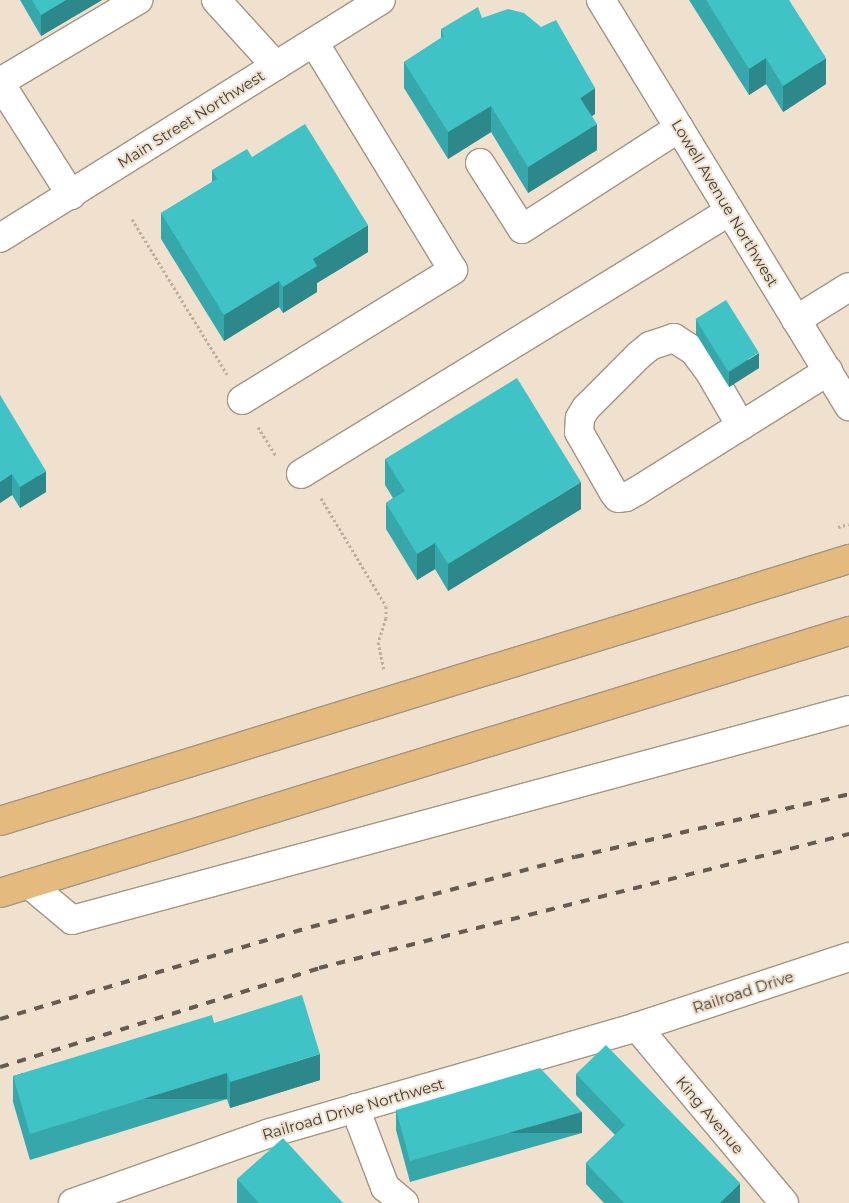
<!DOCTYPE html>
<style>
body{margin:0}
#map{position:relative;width:849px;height:1203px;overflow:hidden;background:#efe1cd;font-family:Montserrat,sans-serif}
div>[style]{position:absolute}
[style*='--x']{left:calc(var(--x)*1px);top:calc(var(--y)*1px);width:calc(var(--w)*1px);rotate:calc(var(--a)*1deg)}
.path>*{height:3px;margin-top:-1.5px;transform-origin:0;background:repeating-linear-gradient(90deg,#baae9e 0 2.5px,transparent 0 5px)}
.roads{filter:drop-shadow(1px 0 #a29583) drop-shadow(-1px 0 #a29583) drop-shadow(0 1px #a29583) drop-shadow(0 -1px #a29583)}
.minor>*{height:28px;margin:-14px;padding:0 14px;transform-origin:14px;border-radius:14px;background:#fff}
.highway>*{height:28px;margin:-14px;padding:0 14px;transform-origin:14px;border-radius:14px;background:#e5ba7e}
.rail>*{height:4px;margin-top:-2px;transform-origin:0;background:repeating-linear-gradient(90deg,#645c53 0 9px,transparent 0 18px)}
.wall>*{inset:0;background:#36a8ab}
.shaded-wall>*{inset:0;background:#2c888b;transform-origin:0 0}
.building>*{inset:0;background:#3fc3c7;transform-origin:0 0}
span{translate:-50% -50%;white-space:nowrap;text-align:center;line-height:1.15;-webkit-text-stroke:4px #efe1cd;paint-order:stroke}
.street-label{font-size:15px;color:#413b34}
</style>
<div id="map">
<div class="path">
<i style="--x:132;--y:219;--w:182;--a:58.5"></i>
<i style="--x:258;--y:427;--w:34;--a:58"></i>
<i style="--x:321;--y:498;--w:126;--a:59"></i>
<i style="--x:386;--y:606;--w:12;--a:90"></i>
<i style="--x:386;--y:618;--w:25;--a:108"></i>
<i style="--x:378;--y:642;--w:30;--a:78"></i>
<i style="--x:838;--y:527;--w:11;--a:-15"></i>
</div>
<div class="roads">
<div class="minor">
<i style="--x:216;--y:0;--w:89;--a:47.7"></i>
<i style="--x:601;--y:0;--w:476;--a:58.6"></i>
<i style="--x:0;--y:82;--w:161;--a:-30.7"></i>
<i style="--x:0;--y:83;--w:133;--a:57.6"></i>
<i style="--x:480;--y:163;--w:78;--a:57.5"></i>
<i style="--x:522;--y:229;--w:187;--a:-32.8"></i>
<i style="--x:0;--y:238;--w:449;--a:-32"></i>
<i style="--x:796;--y:320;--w:62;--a:-31.9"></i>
<i style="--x:242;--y:400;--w:248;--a:-31.6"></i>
<i style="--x:453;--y:270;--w:267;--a:-121.4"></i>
<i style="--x:741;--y:426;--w:64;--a:-120.2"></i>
<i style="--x:709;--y:371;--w:25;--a:-127"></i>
<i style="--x:694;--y:351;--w:24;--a:-147"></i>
<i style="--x:674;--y:338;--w:25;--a:162"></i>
<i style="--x:650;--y:346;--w:14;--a:141"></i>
<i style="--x:639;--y:355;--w:75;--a:135"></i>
<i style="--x:586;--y:408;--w:12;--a:121"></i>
<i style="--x:580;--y:418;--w:14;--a:94"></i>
<i style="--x:579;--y:432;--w:70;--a:60.2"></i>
<i style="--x:614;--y:493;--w:6;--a:51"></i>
<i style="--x:618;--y:498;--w:8;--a:-7"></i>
<i style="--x:626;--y:497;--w:13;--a:-29"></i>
<i style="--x:637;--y:491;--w:226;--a:-32.1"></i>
<i style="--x:301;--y:474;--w:503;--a:-31.51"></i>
<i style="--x:29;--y:884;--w:56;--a:39.9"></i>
<i style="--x:72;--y:920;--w:805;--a:-15.12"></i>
<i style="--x:637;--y:1027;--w:229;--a:50.1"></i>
<i style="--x:355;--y:1108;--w:85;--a:69.2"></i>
<i style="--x:385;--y:1187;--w:25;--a:40"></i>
<i style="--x:73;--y:1203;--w:209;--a:-19.6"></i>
<i style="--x:270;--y:1133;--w:382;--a:-16.1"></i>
<i style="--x:637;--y:1027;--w:223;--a:-18.3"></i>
</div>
<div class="highway">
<i style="--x:0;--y:821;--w:889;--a:-17.15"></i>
<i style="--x:0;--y:893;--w:889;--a:-17.15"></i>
</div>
</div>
<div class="rail">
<i style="--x:0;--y:1019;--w:324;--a:-16.5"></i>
<i style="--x:311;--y:927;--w:273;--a:-14.9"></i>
<i style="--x:575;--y:857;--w:281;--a:-12.9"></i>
<i style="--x:0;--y:1067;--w:334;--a:-17.2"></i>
<i style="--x:319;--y:968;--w:547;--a:-14.19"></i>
</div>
<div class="wall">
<i style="clip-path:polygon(20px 0,102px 0,41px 36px)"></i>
<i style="clip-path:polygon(689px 0,789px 0,826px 84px,783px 112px,766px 84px,749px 95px)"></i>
<i style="clip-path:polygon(482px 18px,595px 114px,592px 116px,597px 150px,528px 193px,491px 132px,448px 159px,404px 88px,404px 62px,441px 38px,441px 29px)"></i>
<i style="clip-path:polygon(252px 157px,368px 252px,317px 283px,317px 292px,283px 313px,279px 307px,224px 341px,161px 239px,161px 213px,212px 182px,212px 170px)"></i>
<i style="clip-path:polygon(696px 319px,759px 368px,729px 387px,696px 334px)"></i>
<i style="clip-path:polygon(0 395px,46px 492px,20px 508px,12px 495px,0 503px)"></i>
<i style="clip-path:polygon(385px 459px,581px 509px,448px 591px,435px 569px,417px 580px,386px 529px,386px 503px,393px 498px,385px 485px)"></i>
<i style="clip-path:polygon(214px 1023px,320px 1080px,230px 1108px,227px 1099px,30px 1160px,13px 1102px,13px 1076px)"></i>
<i style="clip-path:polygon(576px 1074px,740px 1203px,604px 1203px,586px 1184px,586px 1163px,615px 1135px,576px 1095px)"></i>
<i style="clip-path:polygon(396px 1110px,582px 1133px,410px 1182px,396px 1130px)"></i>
<i style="clip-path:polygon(237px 1179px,343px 1203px,237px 1203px)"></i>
</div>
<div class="shaded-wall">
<i style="clip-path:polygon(66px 0,102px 0,41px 36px,41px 15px)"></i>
<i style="clip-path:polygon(766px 58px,766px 84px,749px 95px,749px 69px)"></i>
<i style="clip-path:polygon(826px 58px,826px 84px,783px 112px,783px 86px)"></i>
<i style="clip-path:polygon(595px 88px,595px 114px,580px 124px,580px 98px)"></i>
<i style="clip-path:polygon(491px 106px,491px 132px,448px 159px,448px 132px)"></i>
<i style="clip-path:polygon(597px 124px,597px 150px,528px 193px,528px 167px)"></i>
<i style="clip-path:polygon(368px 225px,368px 252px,317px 283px,317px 292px,283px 313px,283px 287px,313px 259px)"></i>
<i style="clip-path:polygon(279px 281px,279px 307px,224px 341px,224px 315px)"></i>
<i style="clip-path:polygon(759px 353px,759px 368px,729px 387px,729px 372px)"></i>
<i style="clip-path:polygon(46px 471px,46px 492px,20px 508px,20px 487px)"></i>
<i style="clip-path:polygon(12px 474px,12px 495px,0 503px,0 482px)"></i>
<i style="clip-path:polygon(581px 482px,581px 509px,448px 591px,448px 564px)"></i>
<i style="clip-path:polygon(435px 543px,435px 569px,417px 580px,417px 554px)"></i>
<i style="clip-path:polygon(320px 1054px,320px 1080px,230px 1108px,230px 1082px)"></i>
<i style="left:227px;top:1073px;width:26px;height:206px;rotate:90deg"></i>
<i style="left:582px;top:1112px;width:21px;height:179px;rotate:90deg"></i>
<i style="clip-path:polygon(740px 1183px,740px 1203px,720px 1203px)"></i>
</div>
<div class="building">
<i style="clip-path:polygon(32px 0,66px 0,41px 15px)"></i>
<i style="clip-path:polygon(706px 0,789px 0,826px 58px,783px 86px,766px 58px,749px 69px)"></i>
<i style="clip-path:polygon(478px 7px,482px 18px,508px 9px,524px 13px,541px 27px,556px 20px,595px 88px,580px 98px,597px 124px,528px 167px,491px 106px,448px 132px,404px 62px,444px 36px,441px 29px)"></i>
<i style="clip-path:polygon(305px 124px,368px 225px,313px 259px,317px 266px,283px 287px,279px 281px,224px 315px,161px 213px,217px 179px,212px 170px,247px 149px,252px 157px)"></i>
<i style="left:726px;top:300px;width:62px;height:36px;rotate:58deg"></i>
<i style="clip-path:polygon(517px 378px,581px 482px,448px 564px,435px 543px,417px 554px,386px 503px,405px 491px,385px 459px)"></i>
<i style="clip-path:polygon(0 395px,46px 471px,20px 487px,12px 474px,0 482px)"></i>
<i style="clip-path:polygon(302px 995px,320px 1054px,230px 1082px,227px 1073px,30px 1134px,13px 1076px,212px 1015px,214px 1023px)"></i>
<i style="clip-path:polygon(606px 1045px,740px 1183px,720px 1203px,624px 1203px,586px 1163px,625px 1125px,576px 1074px)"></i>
<i style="clip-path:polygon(540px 1068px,582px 1112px,410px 1161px,396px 1110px)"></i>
<i style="clip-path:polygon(283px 1138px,343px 1203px,259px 1203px,237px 1179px)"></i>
</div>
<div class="street-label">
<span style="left:191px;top:119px;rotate:-32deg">Main Street Northwest</span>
<span style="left:725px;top:203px;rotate:59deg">Lowell Avenue Northwest</span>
<span style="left:743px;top:992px;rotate:-18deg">Railroad Drive</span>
<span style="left:353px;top:1109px;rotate:-16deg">Railroad Drive Northwest</span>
<span style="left:710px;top:1115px;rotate:50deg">King Avenue</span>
</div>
</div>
